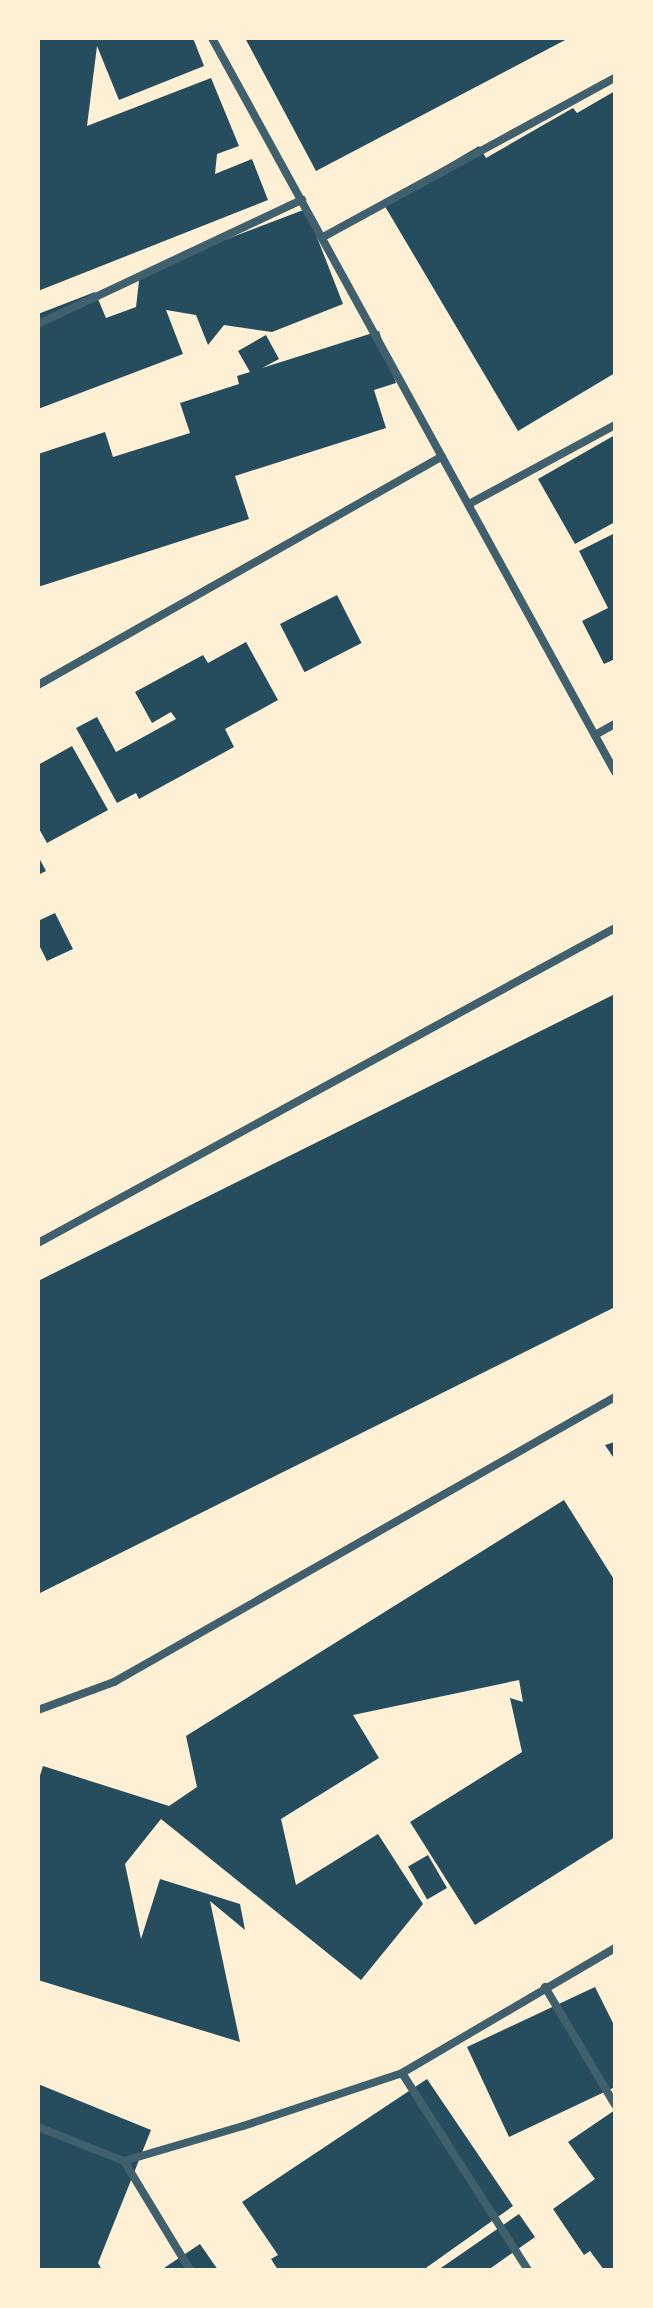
<!DOCTYPE html>
<style>
body{margin:0}
#map{position:relative;width:653px;height:2308px;overflow:hidden;background:#fdf0d5;font-family:"Alegreya Sans",sans-serif}
div>[style]{position:absolute}
[style*='--x']{left:calc(var(--x)*1px);top:calc(var(--y)*1px);width:calc(var(--w)*1px);rotate:calc(var(--a)*1deg)}
.building>*{inset:0;background:#264d5e;transform-origin:0 0}
.minor>*{height:8px;margin:-4px;padding:0 4px;transform-origin:4px;border-radius:4px;background:#3f606c}
span{translate:-50% -50%;white-space:nowrap;text-align:center;line-height:1.15;-webkit-text-stroke:7px #fdf0d5;paint-order:stroke}
.frame{position:absolute;inset:0;border:40px solid #fdf0d5;pointer-events:none}
</style>
<div id="map">
<div class="building">
<i style="clip-path:polygon(38px 38px,193px 38px,204px 66px,119px 100px,97px 46px,87px 126px,211px 78px,239px 146px,217px 154px,215px 174px,252px 159px,268px 200px,38px 291px)"></i>
<i style="clip-path:polygon(245px 38px,569px 38px,316px 171px)"></i>
<i style="clip-path:polygon(615px 91px,615px 373px,518px 431px,383px 203px,479px 146px,486px 158px,573px 108px,577px 113px)"></i>
<i style="clip-path:polygon(306px 209px,343px 304px,272px 332px,224px 325px,208px 345px,196px 315px,166px 310px,183px 354px,38px 409px,38px 314px,95px 292px,106px 318px,136px 307px,140px 272px)"></i>
<i style="clip-path:polygon(379px 331px,396px 383px,374px 390px,386px 428px,235px 476px,249px 519px,38px 587px,38px 454px,105px 432px,113px 457px,190px 433px,180px 403px,239px 384px,237px 376px,250px 372px,238px 351px,266px 335px,279px 359px,262px 368px)"></i>
<i style="clip-path:polygon(615px 435px,615px 522px,575px 544px,538px 479px)"></i>
<i style="clip-path:polygon(615px 533px,615px 659px,604px 664px,582px 621px,608px 608px,579px 551px)"></i>
<i style="left:337px;top:595px;width:54px;height:64px;rotate:63deg"></i>
<i style="clip-path:polygon(246px 642px,278px 700px,225px 729px,234px 747px,139px 799px,136px 793px,117px 803px,76px 728px,97px 717px,116px 752px,176px 719px,171px 712px,152px 723px,135px 692px,203px 655px,208px 663px)"></i>
<i style="clip-path:polygon(72px 746px,108px 810px,47px 843px,38px 827px,38px 765px)"></i>
<i style="clip-path:polygon(38px 856px,46px 871px,38px 875px)"></i>
<i style="clip-path:polygon(55px 913px,73px 949px,47px 961px,38px 943px,38px 921px)"></i>
<i style="clip-path:polygon(615px 994px,615px 1307px,38px 1594px,38px 1281px)"></i>
<i style="clip-path:polygon(615px 1442px,615px 1460px,605px 1445px)"></i>
<i style="clip-path:polygon(564px 1500px,615px 1581px,615px 1837px,475px 1925px,410px 1822px,522px 1752px,510px 1698px,523px 1702px,519px 1680px,353px 1715px,379px 1758px,281px 1819px,296px 1885px,378px 1834px,423px 1904px,361px 1980px,161px 1819px,125px 1864px,141px 1939px,160px 1879px,240px 1904px,245px 1930px,210px 1901px,240px 2042px,38px 1980px,38px 1782px,43px 1766px,169px 1806px,197px 1787px,186px 1736px)"></i>
<i style="left:428px;top:1855px;width:38px;height:23px;rotate:60deg"></i>
<i style="clip-path:polygon(595px 1987px,615px 2027px,615px 2087px,509px 2137px,467px 2047px)"></i>
<i style="clip-path:polygon(427px 2079px,513px 2206px,423px 2270px,278px 2270px,271px 2259px,278px 2255px,242px 2202px)"></i>
<i style="clip-path:polygon(38px 2084px,151px 2130px,98px 2263px,102px 2270px,38px 2270px)"></i>
<i style="clip-path:polygon(615px 2110px,615px 2268px,604px 2270px,590px 2251px,584px 2255px,553px 2209px,595px 2179px,568px 2142px)"></i>
<i style="clip-path:polygon(519px 2214px,535px 2237px,488px 2270px,438px 2270px)"></i>
<i style="clip-path:polygon(200px 2244px,218px 2270px,161px 2270px)"></i>
</div>
<div class="minor">
<i style="--x:212;--y:38;--w:837;--a:61.23"></i>
<i style="--x:323;--y:237;--w:332;--a:-28.6"></i>
<i style="--x:38;--y:324;--w:292;--a:-25.2"></i>
<i style="--x:469;--y:504;--w:166;--a:-28.4"></i>
<i style="--x:38;--y:685;--w:464;--a:-29.5"></i>
<i style="--x:595;--y:735;--w:23;--a:-29"></i>
<i style="--x:38;--y:1243;--w:657;--a:-28.63"></i>
<i style="--x:38;--y:1710;--w:81;--a:-20.2"></i>
<i style="--x:114;--y:1682;--w:576;--a:-29.63"></i>
<i style="--x:545;--y:1987;--w:137;--a:59.3"></i>
<i style="--x:402;--y:2073;--w:234;--a:57.4"></i>
<i style="--x:38;--y:2127;--w:92;--a:21.6"></i>
<i style="--x:124;--y:2161;--w:124;--a:-16.4"></i>
<i style="--x:243;--y:2126;--w:168;--a:-18.4"></i>
<i style="--x:402;--y:2073;--w:247;--a:-30.4"></i>
<i style="--x:124;--y:2161;--w:127;--a:58.8"></i>
</div>
<div class="frame"></div>
</div>
